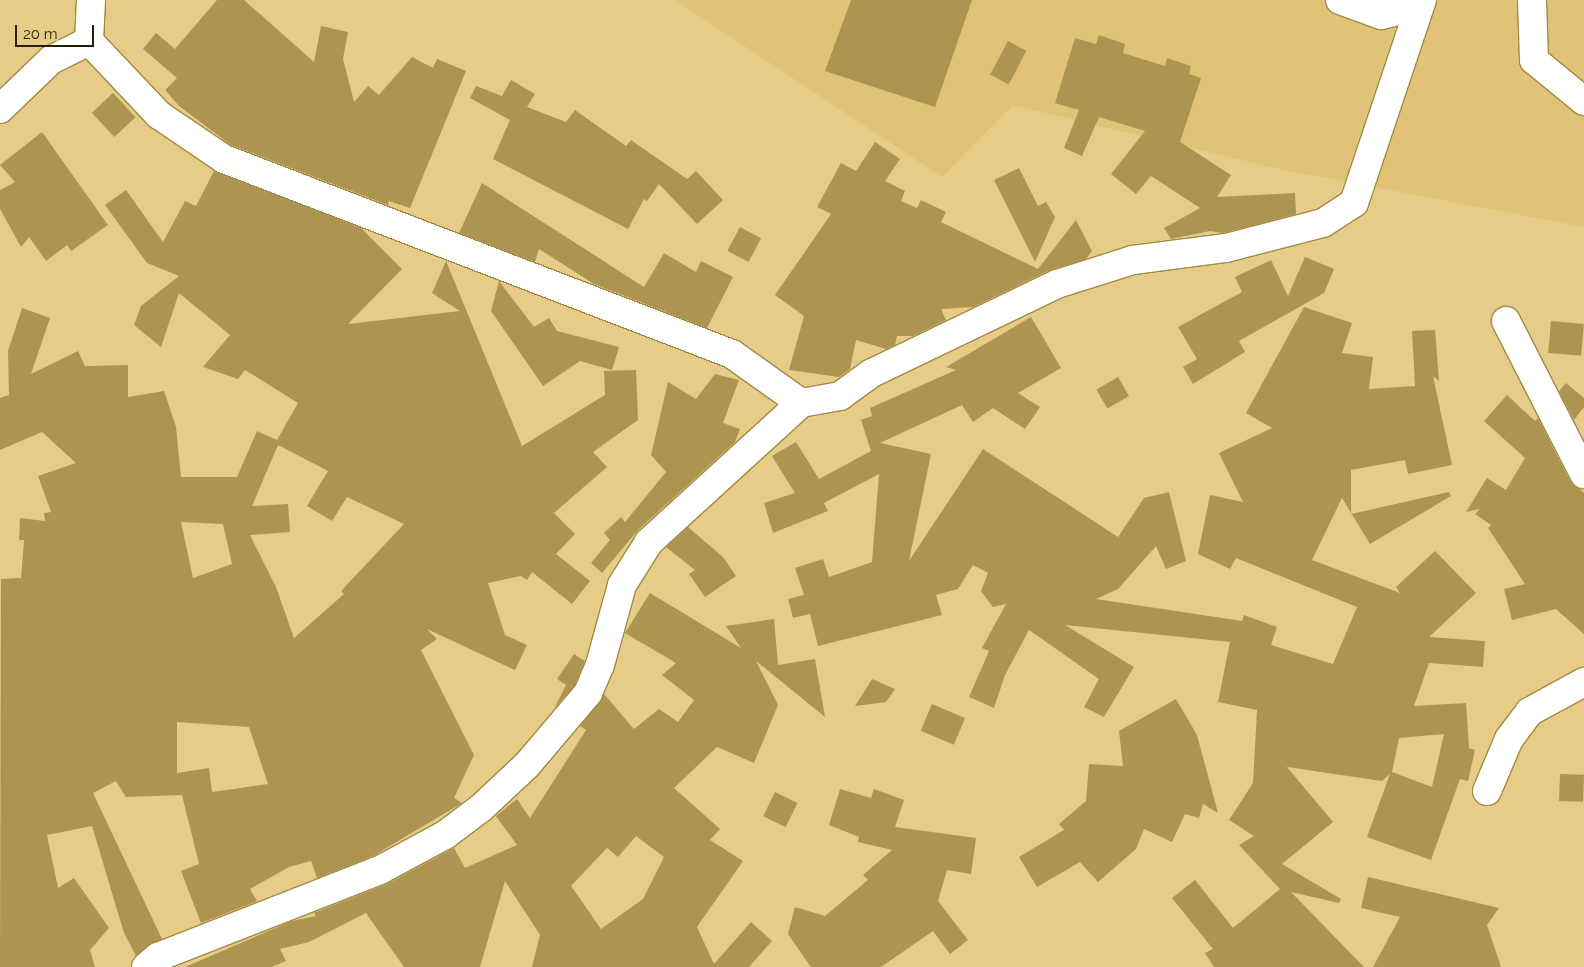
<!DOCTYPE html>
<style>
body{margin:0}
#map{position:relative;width:1584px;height:967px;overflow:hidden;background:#e6cc87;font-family:Raleway,sans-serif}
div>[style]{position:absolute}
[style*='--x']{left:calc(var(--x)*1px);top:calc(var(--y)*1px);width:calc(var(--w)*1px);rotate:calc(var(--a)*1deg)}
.built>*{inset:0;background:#e0c376}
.building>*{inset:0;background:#ad9551;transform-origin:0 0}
.roads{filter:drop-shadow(1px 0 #a28a46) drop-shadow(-1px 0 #a28a46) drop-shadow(0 1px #a28a46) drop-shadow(0 -1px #a28a46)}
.minor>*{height:28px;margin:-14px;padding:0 14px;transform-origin:14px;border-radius:14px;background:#fff}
span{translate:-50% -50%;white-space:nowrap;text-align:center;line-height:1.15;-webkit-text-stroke:4px #e6cc87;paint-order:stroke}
.scale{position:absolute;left:15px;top:25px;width:79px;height:22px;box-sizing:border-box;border:2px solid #291f03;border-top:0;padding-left:6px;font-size:15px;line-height:18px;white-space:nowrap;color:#291f03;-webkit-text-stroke:4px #e6cc87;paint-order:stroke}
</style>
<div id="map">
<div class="built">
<i style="clip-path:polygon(675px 0,1584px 0,1584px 227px,1279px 169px,1013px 105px,942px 177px)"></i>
</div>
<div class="building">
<i style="clip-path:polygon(217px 0,244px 0,314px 62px,321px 26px,348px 32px,343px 59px,354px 102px,368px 86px,379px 95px,412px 57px,433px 68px,437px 59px,466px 71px,410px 208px,389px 201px,388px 205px,231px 145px,179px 106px,165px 90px,177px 78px,143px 49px,156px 33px,175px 49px)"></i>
<i style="clip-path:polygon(851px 0,972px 0,935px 107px,825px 71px)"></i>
<i style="clip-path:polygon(1099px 35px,1125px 44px,1123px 53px,1165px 66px,1167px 58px,1191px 66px,1189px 74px,1201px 78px,1180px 142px,1231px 175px,1217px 197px,1295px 193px,1296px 214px,1223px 233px,1210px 231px,1171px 239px,1164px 228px,1200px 208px,1151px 176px,1136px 194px,1111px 174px,1145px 131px,1099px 117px,1082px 156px,1064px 148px,1079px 110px,1055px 103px,1075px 38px,1096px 44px)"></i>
<i style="left:1008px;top:41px;width:21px;height:38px;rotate:28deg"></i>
<i style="clip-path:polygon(511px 80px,535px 94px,527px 107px,566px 122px,575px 110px,626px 146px,631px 140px,687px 179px,696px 171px,723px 200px,697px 224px,659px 184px,647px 201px,644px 199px,628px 229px,493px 159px,510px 120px,470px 98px,476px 86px,502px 96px)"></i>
<i style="left:113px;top:93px;width:33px;height:29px;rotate:47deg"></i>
<i style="clip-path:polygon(42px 132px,108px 225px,71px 251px,67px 245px,46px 261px,29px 237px,21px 247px,0 209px,0 190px,15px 182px,0 165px)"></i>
<i style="clip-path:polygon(875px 142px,900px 159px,885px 181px,905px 191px,901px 201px,917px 208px,921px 200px,946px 212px,941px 222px,1038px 269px,1076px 220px,1092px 251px,1086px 259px,1050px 270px,973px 307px,941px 309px,946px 320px,913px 336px,897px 336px,895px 345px,886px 349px,856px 340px,850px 369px,839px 377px,789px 370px,804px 316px,775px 295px,831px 214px,817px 207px,841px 163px,856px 171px)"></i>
<i style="clip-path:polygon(1019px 168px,1038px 206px,1046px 202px,1055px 217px,1035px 262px,994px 180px)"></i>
<i style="clip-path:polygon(evenodd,214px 171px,361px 228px,402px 269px,348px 324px,460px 311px,432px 293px,446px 261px,522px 446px,605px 395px,604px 371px,636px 370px,638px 420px,593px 452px,607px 467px,554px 513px,575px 534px,556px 554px,590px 581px,572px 604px,532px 572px,527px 580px,521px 576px,488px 583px,505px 635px,527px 645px,515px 670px,427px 629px,437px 639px,421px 650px,474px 755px,454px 798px,462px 803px,373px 856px,317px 878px,311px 861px,289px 867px,250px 889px,257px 901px,201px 923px,181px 871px,199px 864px,182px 795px,126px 797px,116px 781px,93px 793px,162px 939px,136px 956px,124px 933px,92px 826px,47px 835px,58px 888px,74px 878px,109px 928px,90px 950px,95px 967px,0 967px,1px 579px,21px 578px,24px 540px,19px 540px,20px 518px,45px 521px,44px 513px,51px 512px,38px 476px,76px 463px,42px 432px,0 450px,0 398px,9px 395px,8px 351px,22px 308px,50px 318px,31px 374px,78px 351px,85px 366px,128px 365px,128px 397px,164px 391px,176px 427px,181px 477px,237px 477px,257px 431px,277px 440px,298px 403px,245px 370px,238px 379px,203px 367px,230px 335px,179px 293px,161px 347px,134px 325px,141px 306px,179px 276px,147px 263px,105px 205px,126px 190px,163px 242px,185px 201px,196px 206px,214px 171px,278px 445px,328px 471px,307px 506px,332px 521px,347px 497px,404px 524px,341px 591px,344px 594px,294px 638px,276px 587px,250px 535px,290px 532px,288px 504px,252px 506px,278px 445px,214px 171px,181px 522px,223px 524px,232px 564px,193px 578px,181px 522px,214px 171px,177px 722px,249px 727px,268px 784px,212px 792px,209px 768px,177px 773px,177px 722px)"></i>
<i style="clip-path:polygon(482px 183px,644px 287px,664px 253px,696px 272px,701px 261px,733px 277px,707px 328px,594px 284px,539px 249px,535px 262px,459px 233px)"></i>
<i style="left:740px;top:227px;width:24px;height:27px;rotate:28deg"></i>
<i style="clip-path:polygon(1305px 257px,1334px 269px,1324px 293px,1239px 341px,1245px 352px,1193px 384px,1183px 367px,1197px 359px,1178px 327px,1242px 292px,1235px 277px,1271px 260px,1288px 296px)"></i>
<i style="clip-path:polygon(499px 281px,534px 327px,549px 318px,557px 331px,619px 347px,612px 370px,580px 361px,543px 386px,491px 311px)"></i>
<i style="clip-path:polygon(evenodd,1304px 307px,1352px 323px,1342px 353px,1373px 357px,1369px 389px,1415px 386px,1412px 331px,1435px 330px,1439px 381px,1433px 376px,1452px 465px,1408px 474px,1405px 460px,1351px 470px,1351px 514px,1449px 492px,1451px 496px,1370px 544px,1342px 498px,1312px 560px,1400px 593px,1396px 587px,1435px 551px,1476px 593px,1429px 637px,1485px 641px,1483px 667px,1429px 663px,1414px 706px,1466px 703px,1469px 748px,1475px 750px,1468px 781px,1460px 779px,1431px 860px,1367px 837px,1390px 774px,1382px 781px,1287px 767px,1333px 822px,1282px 864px,1341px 899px,1339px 903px,1291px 892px,1364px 967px,1214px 967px,1205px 953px,1213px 949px,1172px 898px,1195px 880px,1233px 928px,1280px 889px,1239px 845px,1254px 836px,1229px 820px,1253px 783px,1257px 710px,1218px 702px,1230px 642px,1065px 625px,1134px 667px,1104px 717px,1084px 707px,1099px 679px,1029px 630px,1005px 675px,994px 708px,969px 697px,989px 651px,982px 648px,1006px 604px,993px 607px,981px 591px,988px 573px,973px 565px,958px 589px,936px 595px,942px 615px,818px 646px,810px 614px,793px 618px,788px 599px,804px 595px,795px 568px,823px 559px,829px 577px,872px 562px,879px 474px,824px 503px,828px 511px,773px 533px,764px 503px,795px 493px,772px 456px,796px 442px,819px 479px,871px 451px,861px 420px,872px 416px,870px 408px,956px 370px,946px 367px,1031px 317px,1061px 368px,1018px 393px,1040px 407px,1025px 429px,993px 408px,973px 422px,962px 405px,880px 443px,931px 454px,909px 561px,983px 449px,1118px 537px,1144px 498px,1169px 492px,1186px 561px,1166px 569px,1156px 546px,1118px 589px,1096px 599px,1242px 621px,1244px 615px,1277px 627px,1271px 645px,1333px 664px,1357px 607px,1236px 558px,1230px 569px,1198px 554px,1210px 495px,1243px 502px,1219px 453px,1272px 428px,1246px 413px,1304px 307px,1444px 734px,1432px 787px,1392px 772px,1399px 738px,1444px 734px)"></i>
<i style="left:1551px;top:321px;width:33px;height:32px;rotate:5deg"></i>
<i style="clip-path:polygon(715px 374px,739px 380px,723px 423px,740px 429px,735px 442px,638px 530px,602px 573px,591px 563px,610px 540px,604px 533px,621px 517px,625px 522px,666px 472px,651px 455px,668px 382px,696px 399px)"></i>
<i style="left:1118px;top:377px;width:22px;height:25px;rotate:60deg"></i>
<i style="clip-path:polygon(1566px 383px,1584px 398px,1584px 407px,1574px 420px,1559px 391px)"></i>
<i style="clip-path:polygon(1507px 395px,1535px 421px,1538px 418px,1570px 481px,1584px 493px,1584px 634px,1556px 609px,1512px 620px,1504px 589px,1525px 584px,1488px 528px,1491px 525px,1475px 514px,1480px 509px,1466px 512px,1487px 478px,1506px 490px,1525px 458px,1484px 421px)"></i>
<i style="clip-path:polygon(688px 527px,723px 557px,736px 576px,705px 597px,689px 574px,695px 570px,666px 547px)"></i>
<i style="clip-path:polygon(evenodd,650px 593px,741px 648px,726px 626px,774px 619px,778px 665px,815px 659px,825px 717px,756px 661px,778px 705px,754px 763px,717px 747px,674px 788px,720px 829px,710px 840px,743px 861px,697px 927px,714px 964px,751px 922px,772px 941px,749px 967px,532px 967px,540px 935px,505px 881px,480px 967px,404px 967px,366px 913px,309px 942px,280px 949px,286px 961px,272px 967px,185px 967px,292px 921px,316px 916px,314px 913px,387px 884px,454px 848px,465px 868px,517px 845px,496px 816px,517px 799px,530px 818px,586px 730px,580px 726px,604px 694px,634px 729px,659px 709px,678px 722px,694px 700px,662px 675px,676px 663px,625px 633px,650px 593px,636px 836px,664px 857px,643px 899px,601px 929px,571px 886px,607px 848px,618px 857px,636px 836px)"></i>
<i style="clip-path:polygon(574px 654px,585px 661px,575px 685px,554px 709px,566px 685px,557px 679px)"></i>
<i style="clip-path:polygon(872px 679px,895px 689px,886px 702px,855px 706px)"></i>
<i style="clip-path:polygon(1176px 699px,1197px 735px,1218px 813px,1203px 804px,1199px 818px,1185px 814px,1172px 842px,1144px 829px,1136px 849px,1098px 882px,1080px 862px,1037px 887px,1019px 857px,1064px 830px,1059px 824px,1086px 801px,1089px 764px,1123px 766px,1119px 731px)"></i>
<i style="left:932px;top:704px;width:36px;height:29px;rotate:23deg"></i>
<i style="left:1560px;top:774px;width:24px;height:27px;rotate:2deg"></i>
<i style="clip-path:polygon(840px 789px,871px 798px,874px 789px,904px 800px,895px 827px,976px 838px,971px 874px,947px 870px,938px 901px,968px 940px,950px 954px,933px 931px,881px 967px,811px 967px,788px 934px,795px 907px,825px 916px,868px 880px,863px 875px,892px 850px,858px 842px,859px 837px,829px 825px)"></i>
<i style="left:775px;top:792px;width:25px;height:27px;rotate:26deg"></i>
<i style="clip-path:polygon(1368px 877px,1499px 908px,1487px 925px,1501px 967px,1373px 967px,1400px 917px,1361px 908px)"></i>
</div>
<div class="roads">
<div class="minor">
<i style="--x:91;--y:0;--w:41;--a:92.8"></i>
<i style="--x:89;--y:41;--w:102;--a:46.6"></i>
<i style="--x:159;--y:115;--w:78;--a:34.1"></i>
<i style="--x:224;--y:159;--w:544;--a:21"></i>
<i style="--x:732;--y:354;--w:85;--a:35.4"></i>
<i style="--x:801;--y:403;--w:40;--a:-10"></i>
<i style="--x:840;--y:396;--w:39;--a:-36"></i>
<i style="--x:872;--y:373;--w:205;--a:-25.7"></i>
<i style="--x:1057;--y:284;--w:80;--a:-17.5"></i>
<i style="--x:1133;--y:260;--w:94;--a:-7.4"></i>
<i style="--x:1226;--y:248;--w:100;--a:-14.5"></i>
<i style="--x:1323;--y:223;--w:37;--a:-33"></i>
<i style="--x:1354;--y:203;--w:214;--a:-71.5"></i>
<i style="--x:1340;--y:0;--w:44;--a:20.1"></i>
<i style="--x:1381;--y:15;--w:17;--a:-13"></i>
<i style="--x:1398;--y:11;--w:12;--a:-66"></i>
<i style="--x:1532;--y:0;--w:60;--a:88.1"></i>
<i style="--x:1534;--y:60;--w:65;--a:39.4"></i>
<i style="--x:0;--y:109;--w:71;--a:-43.9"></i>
<i style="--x:51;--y:60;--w:42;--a:-26.6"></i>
<i style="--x:1506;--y:321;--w:172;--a:63"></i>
<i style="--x:1487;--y:791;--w:56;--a:-67.1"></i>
<i style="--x:1509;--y:739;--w:34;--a:-53"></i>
<i style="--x:1529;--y:712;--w:63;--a:-28.6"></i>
<i style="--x:146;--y:967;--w:16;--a:-40"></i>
<i style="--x:158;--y:957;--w:238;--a:-21.4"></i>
<i style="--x:380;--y:870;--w:74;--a:-28.3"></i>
<i style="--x:445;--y:835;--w:45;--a:-36.9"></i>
<i style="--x:481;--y:808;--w:63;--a:-43.1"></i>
<i style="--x:527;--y:765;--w:94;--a:-49.7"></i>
<i style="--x:588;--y:693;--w:30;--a:-67"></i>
<i style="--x:600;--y:665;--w:83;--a:-74.6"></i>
<i style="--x:622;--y:585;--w:51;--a:-57.9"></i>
<i style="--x:649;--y:542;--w:206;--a:-42.4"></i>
</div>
</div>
<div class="scale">20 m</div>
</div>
